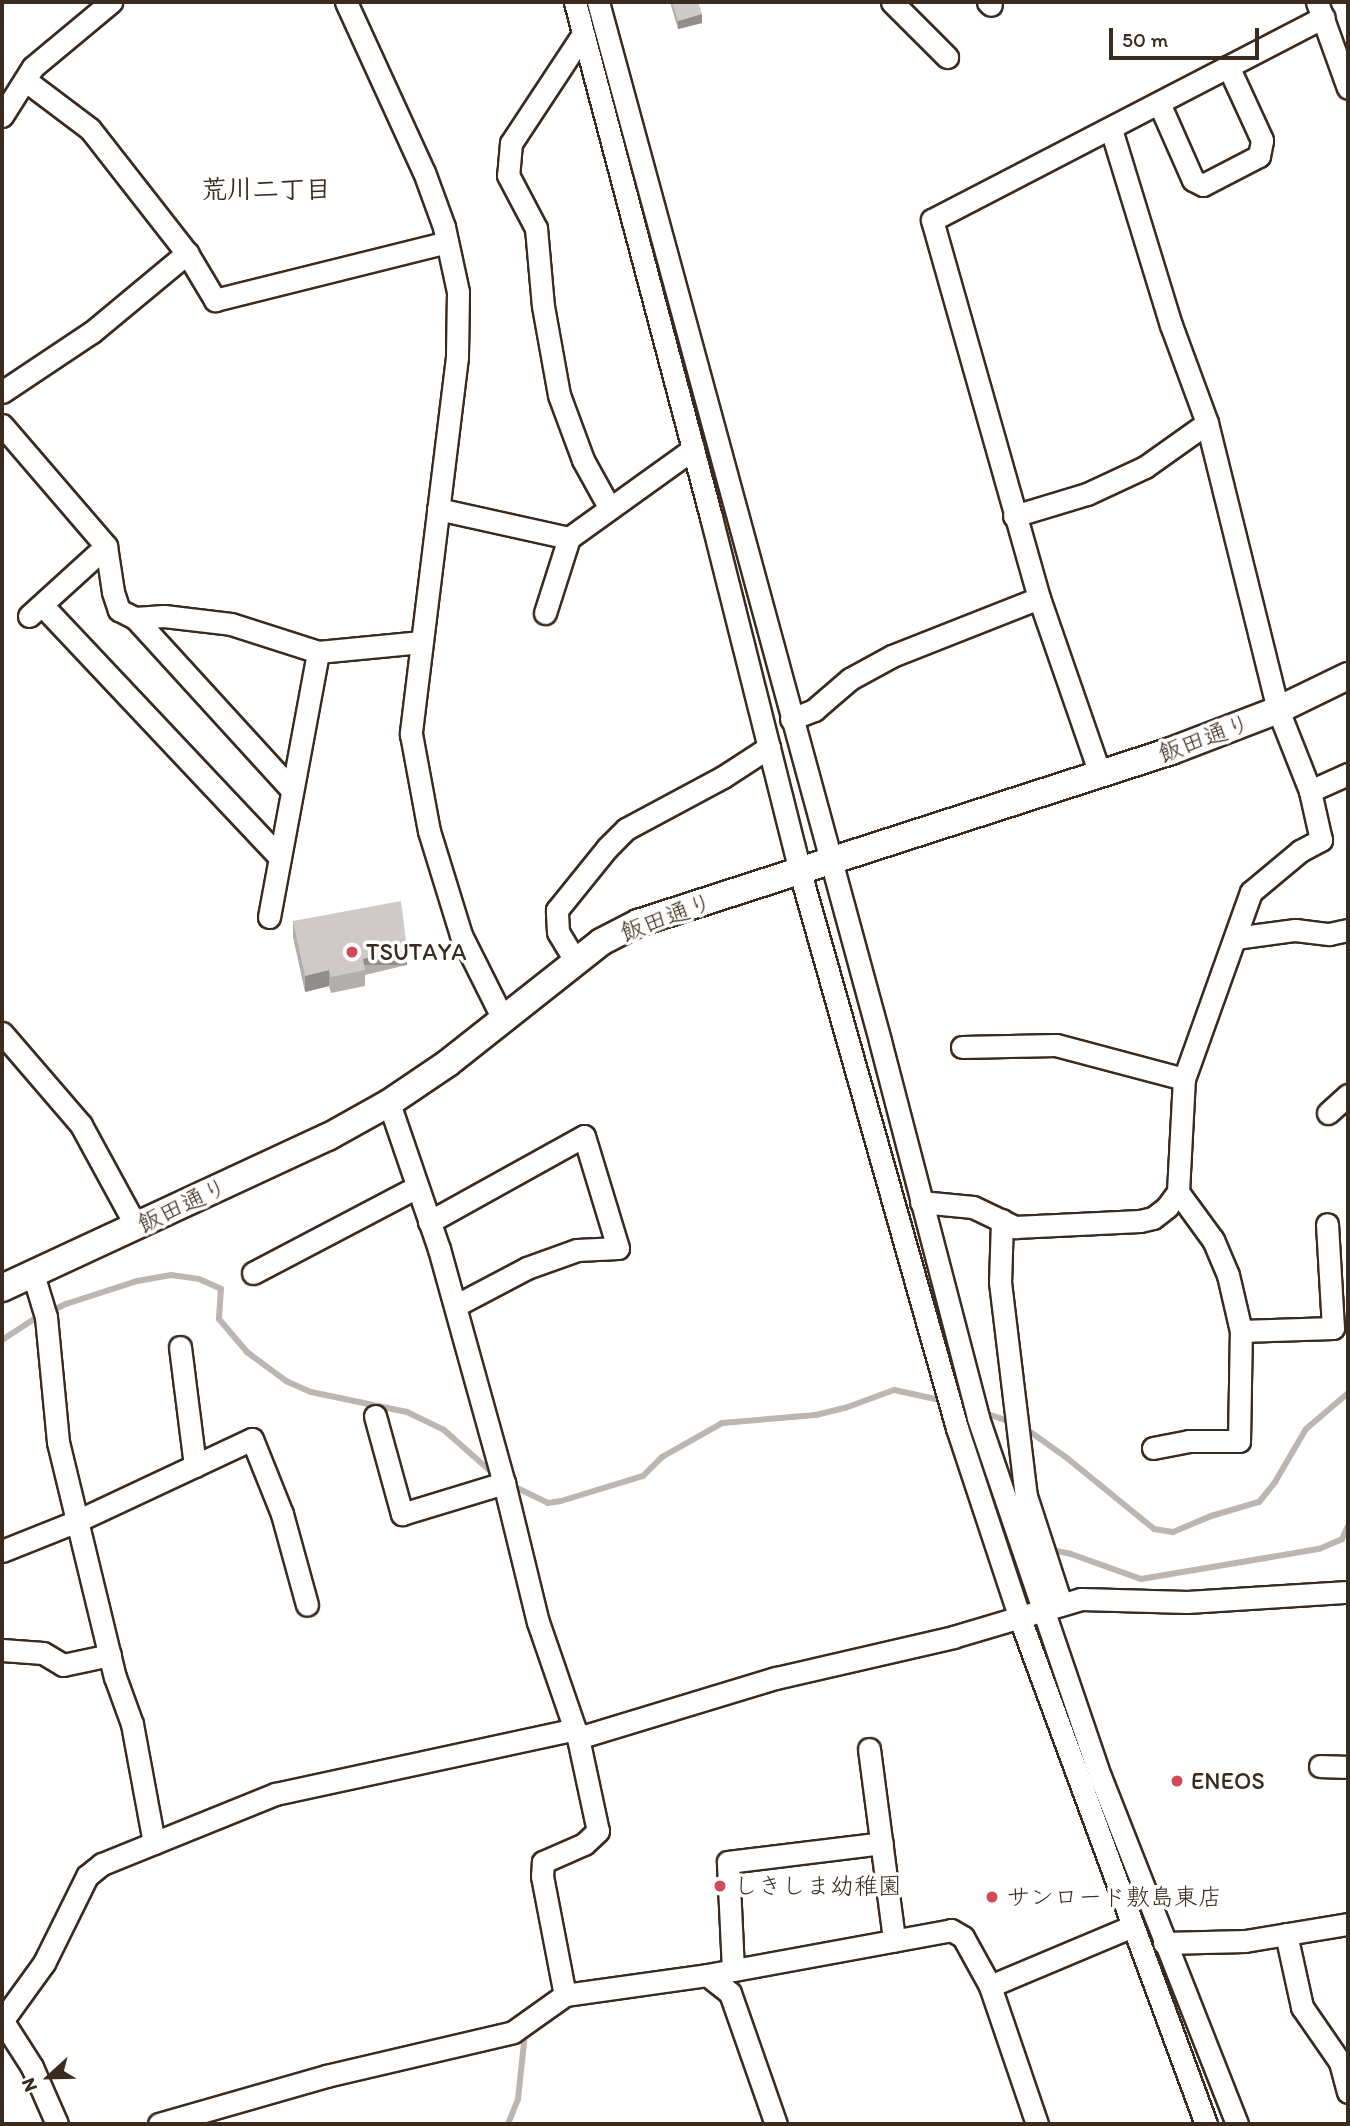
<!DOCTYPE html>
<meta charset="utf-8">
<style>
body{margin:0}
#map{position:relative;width:1350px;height:2126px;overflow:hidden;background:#fff;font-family:Itim,"Klee One",sans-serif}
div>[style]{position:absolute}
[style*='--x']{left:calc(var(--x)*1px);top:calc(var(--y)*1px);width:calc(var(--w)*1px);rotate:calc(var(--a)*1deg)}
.stream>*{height:6px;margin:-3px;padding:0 3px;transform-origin:3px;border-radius:3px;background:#bcb6b3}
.roads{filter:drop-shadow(2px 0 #3b2a1e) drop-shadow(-2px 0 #3b2a1e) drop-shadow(0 2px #3b2a1e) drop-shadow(0 -2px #3b2a1e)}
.minor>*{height:21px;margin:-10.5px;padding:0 10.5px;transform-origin:10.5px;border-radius:10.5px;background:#fff}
.major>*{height:26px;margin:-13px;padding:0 13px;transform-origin:13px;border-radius:13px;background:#fff}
.wall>*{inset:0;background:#b2aeab}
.shaded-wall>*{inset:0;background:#918d8b;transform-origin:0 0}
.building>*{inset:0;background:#cfcac7}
.dots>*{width:19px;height:19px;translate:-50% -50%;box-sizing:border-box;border:4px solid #fff;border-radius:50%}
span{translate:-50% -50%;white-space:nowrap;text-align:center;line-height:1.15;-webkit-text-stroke:7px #fff;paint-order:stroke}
.street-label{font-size:24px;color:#3b2a1e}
.poi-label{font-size:24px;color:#3b2a1e}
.left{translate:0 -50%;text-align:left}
.neighbourhood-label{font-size:26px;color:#3b2a1e;font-weight:700}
.frame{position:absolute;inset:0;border:4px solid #3b2a1e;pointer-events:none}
.north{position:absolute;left:14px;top:2042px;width:70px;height:70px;-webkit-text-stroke:5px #fff;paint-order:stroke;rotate:248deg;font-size:19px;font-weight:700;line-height:28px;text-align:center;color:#3b2a1e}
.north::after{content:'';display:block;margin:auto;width:24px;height:32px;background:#3b2a1e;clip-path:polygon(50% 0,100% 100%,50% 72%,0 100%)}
.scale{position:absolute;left:1109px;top:28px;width:150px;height:32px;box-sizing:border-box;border:4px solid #3b2a1e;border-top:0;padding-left:9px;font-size:21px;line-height:24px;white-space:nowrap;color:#3b2a1e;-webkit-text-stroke:5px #fff;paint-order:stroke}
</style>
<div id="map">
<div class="stream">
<i style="--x:2;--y:1340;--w:37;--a:-33"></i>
<i style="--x:33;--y:1320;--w:37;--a:-26"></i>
<i style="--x:66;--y:1304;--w:75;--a:-17.9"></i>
<i style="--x:137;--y:1281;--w:35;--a:-10"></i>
<i style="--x:171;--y:1275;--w:28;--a:8"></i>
<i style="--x:199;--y:1279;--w:24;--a:24"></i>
<i style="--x:221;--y:1289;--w:30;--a:94"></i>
<i style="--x:219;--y:1319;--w:43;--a:49.7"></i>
<i style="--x:247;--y:1352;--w:49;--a:36.6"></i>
<i style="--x:286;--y:1381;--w:27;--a:24"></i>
<i style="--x:311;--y:1392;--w:98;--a:11.8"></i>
<i style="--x:407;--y:1412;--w:41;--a:25.9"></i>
<i style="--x:444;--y:1430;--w:69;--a:41.5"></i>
<i style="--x:956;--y:1404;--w:59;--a:17.8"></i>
<i style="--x:1022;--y:1426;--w:55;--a:35.4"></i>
<i style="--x:1067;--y:1458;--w:112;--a:39.2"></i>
<i style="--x:1154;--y:1529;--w:19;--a:9"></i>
<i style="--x:1173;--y:1532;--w:41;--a:-22.8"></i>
<i style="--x:1211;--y:1516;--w:50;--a:-16.3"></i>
<i style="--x:1259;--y:1502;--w:26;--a:-51"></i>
<i style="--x:1275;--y:1482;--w:61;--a:-59.7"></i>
<i style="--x:1306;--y:1429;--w:55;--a:-40.6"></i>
<i style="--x:511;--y:1485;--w:41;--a:25.9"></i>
<i style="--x:548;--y:1503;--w:13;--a:-9"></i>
<i style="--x:561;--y:1501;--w:86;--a:-17"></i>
<i style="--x:643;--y:1476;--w:27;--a:-45"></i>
<i style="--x:662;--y:1457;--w:69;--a:-29.5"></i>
<i style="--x:722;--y:1423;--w:94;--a:-4.9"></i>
<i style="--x:816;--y:1415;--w:30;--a:-14"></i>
<i style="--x:845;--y:1408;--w:52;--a:-20.2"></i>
<i style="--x:894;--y:1390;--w:52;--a:12.2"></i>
<i style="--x:1051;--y:1550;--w:20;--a:11"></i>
<i style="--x:1071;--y:1554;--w:74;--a:19.7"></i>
<i style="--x:1141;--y:1579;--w:181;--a:-9.6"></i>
<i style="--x:1319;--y:1549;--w:25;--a:-23"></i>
<i style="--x:1342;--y:1539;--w:14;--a:-65"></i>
<i style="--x:508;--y:2124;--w:27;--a:-68"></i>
<i style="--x:518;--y:2099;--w:65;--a:-83.9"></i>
</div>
<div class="roads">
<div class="minor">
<i style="--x:346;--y:2;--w:187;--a:65.4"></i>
<i style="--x:424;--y:172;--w:59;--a:70"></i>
<i style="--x:444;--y:227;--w:66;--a:77.8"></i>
<i style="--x:458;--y:292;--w:65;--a:90.9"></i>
<i style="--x:457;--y:357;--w:380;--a:97"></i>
<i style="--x:411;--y:734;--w:99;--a:79.5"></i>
<i style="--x:429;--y:831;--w:109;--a:72.9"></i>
<i style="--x:461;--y:935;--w:94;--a:63.4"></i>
<i style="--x:575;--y:2;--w:533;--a:75.21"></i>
<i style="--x:711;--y:517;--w:366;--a:75.9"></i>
<i style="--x:800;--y:872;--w:578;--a:74.23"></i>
<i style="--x:957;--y:1428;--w:198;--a:71.7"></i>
<i style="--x:1019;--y:1616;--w:541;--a:69.79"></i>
<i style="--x:598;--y:2;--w:1077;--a:74.81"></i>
<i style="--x:880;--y:1041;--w:390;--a:75.4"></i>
<i style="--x:978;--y:1418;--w:378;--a:71.2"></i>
<i style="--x:1100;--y:1776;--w:374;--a:68.5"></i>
<i style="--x:892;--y:2;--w:78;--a:45"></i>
<i style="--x:988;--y:2;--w:4;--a:45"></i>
<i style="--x:1317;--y:2;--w:91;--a:70.2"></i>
<i style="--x:583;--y:34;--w:131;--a:123.4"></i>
<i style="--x:511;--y:143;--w:32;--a:95"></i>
<i style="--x:508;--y:175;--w:60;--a:62.2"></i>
<i style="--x:536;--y:228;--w:78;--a:84.9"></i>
<i style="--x:543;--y:306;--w:90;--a:79.8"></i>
<i style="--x:559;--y:395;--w:69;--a:69.7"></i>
<i style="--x:583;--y:460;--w:54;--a:61"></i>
<i style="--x:25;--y:80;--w:81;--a:37"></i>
<i style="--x:90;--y:129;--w:157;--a:52"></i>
<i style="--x:187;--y:253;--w:55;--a:59.2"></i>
<i style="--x:215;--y:300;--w:239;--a:-14"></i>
<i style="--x:1159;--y:103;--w:84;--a:66.2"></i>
<i style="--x:1193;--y:180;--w:11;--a:27"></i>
<i style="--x:1203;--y:185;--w:63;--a:-27.4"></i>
<i style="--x:1259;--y:156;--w:16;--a:-79"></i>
<i style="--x:1262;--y:140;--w:81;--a:-114.7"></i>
<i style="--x:2;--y:116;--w:58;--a:-57.7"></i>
<i style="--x:33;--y:67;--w:102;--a:-39.8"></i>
<i style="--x:1111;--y:129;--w:205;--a:73"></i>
<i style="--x:1171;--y:325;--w:104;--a:69.8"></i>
<i style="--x:1207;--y:423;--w:296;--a:76.1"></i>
<i style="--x:1278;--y:710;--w:87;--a:68.4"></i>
<i style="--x:2;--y:392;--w:108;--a:-33.7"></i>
<i style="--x:92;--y:332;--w:124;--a:-39.7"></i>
<i style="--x:2;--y:425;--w:160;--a:49.3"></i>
<i style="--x:106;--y:546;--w:47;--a:81.3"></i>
<i style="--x:113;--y:592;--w:19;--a:72"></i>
<i style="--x:119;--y:610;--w:18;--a:27"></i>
<i style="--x:135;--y:618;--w:29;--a:-4"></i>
<i style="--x:164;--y:616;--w:67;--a:6.8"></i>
<i style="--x:231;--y:624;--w:91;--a:17.8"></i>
<i style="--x:318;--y:652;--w:104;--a:-5.5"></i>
<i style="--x:438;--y:509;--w:134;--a:12.5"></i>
<i style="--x:569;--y:538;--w:153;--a:-35.7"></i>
<i style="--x:1014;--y:516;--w:76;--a:-16.8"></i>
<i style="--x:1087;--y:494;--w:64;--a:-25"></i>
<i style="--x:1145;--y:467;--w:76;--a:-35.4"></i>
<i style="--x:42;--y:605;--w:347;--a:46.7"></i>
<i style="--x:545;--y:613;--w:79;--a:-72.3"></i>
<i style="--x:29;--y:616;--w:104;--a:-42.3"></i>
<i style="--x:135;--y:618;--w:233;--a:47.6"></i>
<i style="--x:791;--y:719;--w:25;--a:-21"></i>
<i style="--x:814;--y:710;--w:48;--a:-40.7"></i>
<i style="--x:850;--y:679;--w:48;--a:-28.7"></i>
<i style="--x:892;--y:656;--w:158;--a:-21.5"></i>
<i style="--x:1100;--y:774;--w:186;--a:-109.1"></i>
<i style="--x:1039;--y:598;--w:393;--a:-105.8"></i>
<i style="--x:932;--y:220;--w:441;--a:-27.4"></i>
<i style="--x:269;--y:917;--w:269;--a:-79.5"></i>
<i style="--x:1235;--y:938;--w:61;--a:-7.6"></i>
<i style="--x:1295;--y:930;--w:34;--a:7"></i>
<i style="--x:1329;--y:934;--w:19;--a:-12"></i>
<i style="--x:576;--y:962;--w:35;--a:-121"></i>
<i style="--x:558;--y:932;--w:22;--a:-93"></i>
<i style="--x:557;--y:910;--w:80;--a:-51.1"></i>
<i style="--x:607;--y:848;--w:27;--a:-45"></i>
<i style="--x:626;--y:829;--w:110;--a:-28.2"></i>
<i style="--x:723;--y:777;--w:55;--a:-33.1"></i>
<i style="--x:2;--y:1033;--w:121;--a:49.3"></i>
<i style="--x:81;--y:1125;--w:115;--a:61.4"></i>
<i style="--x:962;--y:1047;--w:94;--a:-1.2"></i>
<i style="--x:1056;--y:1045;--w:132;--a:14.9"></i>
<i style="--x:389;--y:1103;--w:154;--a:71.1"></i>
<i style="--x:439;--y:1249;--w:243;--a:74.5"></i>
<i style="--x:504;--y:1483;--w:143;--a:76.3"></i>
<i style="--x:538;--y:1622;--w:123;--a:71"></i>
<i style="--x:578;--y:1738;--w:95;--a:77.9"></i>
<i style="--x:598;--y:1831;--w:19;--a:137"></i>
<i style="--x:584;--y:1844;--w:45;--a:156.3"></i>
<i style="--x:543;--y:1862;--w:14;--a:94"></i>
<i style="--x:542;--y:1876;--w:121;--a:79.1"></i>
<i style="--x:1328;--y:1113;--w:27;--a:-42"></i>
<i style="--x:921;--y:1202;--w:52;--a:5.5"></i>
<i style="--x:973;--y:1207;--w:47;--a:25.5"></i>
<i style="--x:1015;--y:1227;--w:125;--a:-2.7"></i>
<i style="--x:1140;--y:1221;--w:13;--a:-13"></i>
<i style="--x:1153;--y:1218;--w:18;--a:-38"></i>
<i style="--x:1167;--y:1207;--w:19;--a:-54"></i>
<i style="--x:1178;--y:1192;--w:113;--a:-87"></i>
<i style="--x:1184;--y:1079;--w:199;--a:-70.3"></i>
<i style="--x:1251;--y:892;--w:64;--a:-39.9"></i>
<i style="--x:1300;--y:851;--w:24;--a:-28"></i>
<i style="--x:1321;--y:840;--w:50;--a:-102.7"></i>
<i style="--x:1310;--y:791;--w:42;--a:-24.1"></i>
<i style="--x:1002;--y:1220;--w:62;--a:91.8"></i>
<i style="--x:1000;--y:1282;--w:216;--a:83.1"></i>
<i style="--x:1026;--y:1496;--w:114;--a:72"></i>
<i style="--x:429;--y:1222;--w:177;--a:-29"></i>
<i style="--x:584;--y:1136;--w:117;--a:73.1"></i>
<i style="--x:618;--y:1248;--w:41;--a:177.2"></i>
<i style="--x:577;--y:1250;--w:53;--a:160.2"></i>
<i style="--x:527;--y:1268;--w:81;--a:152.2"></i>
<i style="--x:253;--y:1273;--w:185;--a:-27.7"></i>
<i style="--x:33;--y:1274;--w:45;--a:73.2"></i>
<i style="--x:46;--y:1317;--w:126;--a:84.5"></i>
<i style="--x:58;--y:1442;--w:242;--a:76.4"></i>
<i style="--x:115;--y:1677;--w:50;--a:70.1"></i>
<i style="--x:132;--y:1724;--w:121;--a:79.5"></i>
<i style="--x:1241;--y:1331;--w:92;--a:-1.9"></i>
<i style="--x:1333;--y:1328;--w:104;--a:-93.3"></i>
<i style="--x:180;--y:1347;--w:120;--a:82.8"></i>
<i style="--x:375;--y:1416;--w:102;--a:74.6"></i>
<i style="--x:402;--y:1514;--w:107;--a:-16.9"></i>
<i style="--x:1153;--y:1448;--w:37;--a:-11"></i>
<i style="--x:1189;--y:1441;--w:50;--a:0"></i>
<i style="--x:1239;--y:1441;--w:110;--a:-89"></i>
<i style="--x:1241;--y:1331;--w:57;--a:-103.1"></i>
<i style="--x:1228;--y:1275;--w:38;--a:-113"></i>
<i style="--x:1213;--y:1240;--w:59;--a:-126.1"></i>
<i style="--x:2;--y:1551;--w:81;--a:-21.8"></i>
<i style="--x:77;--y:1521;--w:193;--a:-25.1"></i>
<i style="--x:252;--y:1439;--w:81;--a:68.2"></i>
<i style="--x:282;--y:1514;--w:94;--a:74.6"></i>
<i style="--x:2;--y:1650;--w:41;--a:4.2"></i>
<i style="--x:43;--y:1653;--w:23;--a:31"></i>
<i style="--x:63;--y:1665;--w:48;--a:-12"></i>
<i style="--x:578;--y:1738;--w:207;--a:-16.9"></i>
<i style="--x:776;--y:1678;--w:182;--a:-13"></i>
<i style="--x:953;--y:1637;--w:134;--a:-16.5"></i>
<i style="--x:1081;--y:1599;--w:106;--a:1.6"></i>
<i style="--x:1187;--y:1602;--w:161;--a:-3.6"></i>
<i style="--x:869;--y:1749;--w:193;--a:82.5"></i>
<i style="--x:1320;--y:1766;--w:28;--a:2"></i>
<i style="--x:1286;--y:1934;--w:75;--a:77.6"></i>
<i style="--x:1302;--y:2007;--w:67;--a:55.4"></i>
<i style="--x:1340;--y:2062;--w:31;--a:75"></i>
<i style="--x:1164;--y:1943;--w:81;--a:-1.4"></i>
<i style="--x:1245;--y:1941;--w:104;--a:-9.4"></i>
<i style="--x:733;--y:1970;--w:108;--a:-92.7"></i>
<i style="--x:728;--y:1862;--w:155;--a:-7"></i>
<i style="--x:707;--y:1975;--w:248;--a:-10.4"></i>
<i style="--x:951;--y:1930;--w:14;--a:30"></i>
<i style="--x:963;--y:1937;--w:56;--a:61.1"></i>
<i style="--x:990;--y:1986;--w:146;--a:71.2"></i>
<i style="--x:990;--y:1986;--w:155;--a:-22.8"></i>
<i style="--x:2;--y:2020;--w:56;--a:57.4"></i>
<i style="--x:32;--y:2067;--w:62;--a:66.3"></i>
<i style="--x:2;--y:2021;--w:72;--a:-54.1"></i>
<i style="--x:44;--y:1963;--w:97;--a:-63.7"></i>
<i style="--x:87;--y:1876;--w:19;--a:-39"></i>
<i style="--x:102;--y:1864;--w:187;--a:-22"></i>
<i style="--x:275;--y:1794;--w:307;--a:-12.2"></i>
<i style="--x:159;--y:2124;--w:174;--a:-16"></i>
<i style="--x:326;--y:2076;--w:192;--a:-13.2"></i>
<i style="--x:513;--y:2032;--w:64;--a:-35.4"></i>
<i style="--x:565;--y:1995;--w:143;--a:-8"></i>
<i style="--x:707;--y:1975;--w:29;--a:38"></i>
<i style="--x:730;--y:1993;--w:139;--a:70.7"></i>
</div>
<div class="major">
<i style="--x:2;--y:1288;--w:359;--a:-24.9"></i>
<i style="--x:328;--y:1137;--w:70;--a:-29.1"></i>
<i style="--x:389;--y:1103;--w:71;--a:-34.1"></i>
<i style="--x:448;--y:1063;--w:195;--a:-38.3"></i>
<i style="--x:601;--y:942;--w:42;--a:-27.2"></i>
<i style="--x:638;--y:923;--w:560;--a:-17.88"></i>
<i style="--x:1171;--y:751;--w:115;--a:-21"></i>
<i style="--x:1278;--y:710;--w:78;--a:-25.9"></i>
</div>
</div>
<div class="wall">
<i style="clip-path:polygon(670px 2px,698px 2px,702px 23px,678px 29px)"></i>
<i style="clip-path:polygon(293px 921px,407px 965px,365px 975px,365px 986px,331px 993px,329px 986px,305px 992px,293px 937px)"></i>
</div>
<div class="shaded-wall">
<i style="clip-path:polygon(702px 14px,702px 23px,678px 29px,678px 21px)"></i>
<i style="left:407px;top:949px;width:16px;height:45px;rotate:90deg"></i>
<i style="clip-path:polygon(329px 970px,329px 986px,305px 992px,305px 976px)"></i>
</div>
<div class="building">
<i style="clip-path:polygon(672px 2px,698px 2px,702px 14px,678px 21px)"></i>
<i style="clip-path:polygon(401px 901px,407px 949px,363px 959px,365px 970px,331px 977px,329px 970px,305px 976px,293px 921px)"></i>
</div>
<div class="dots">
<i style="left:352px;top:952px;background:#d1495b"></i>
<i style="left:1177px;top:1781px;background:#d1495b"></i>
<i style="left:720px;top:1886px;background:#d1495b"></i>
<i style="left:992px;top:1897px;background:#d1495b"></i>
</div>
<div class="street-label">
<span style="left:1204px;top:738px;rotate:-20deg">飯田通り</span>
<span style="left:666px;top:917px;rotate:-20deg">飯田通り</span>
<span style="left:182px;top:1205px;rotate:-25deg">飯田通り</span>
</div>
<div class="poi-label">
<span class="left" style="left:366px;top:952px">TSUTAYA</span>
<span class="left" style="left:1191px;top:1781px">ENEOS</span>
<span class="left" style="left:734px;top:1886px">しきしま幼稚園</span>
<span class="left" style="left:1006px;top:1897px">サンロード敷島東店</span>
</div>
<div class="neighbourhood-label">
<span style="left:266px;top:190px">荒川二丁目</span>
</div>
<div class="frame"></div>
<div class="north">N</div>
<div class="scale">50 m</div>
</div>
